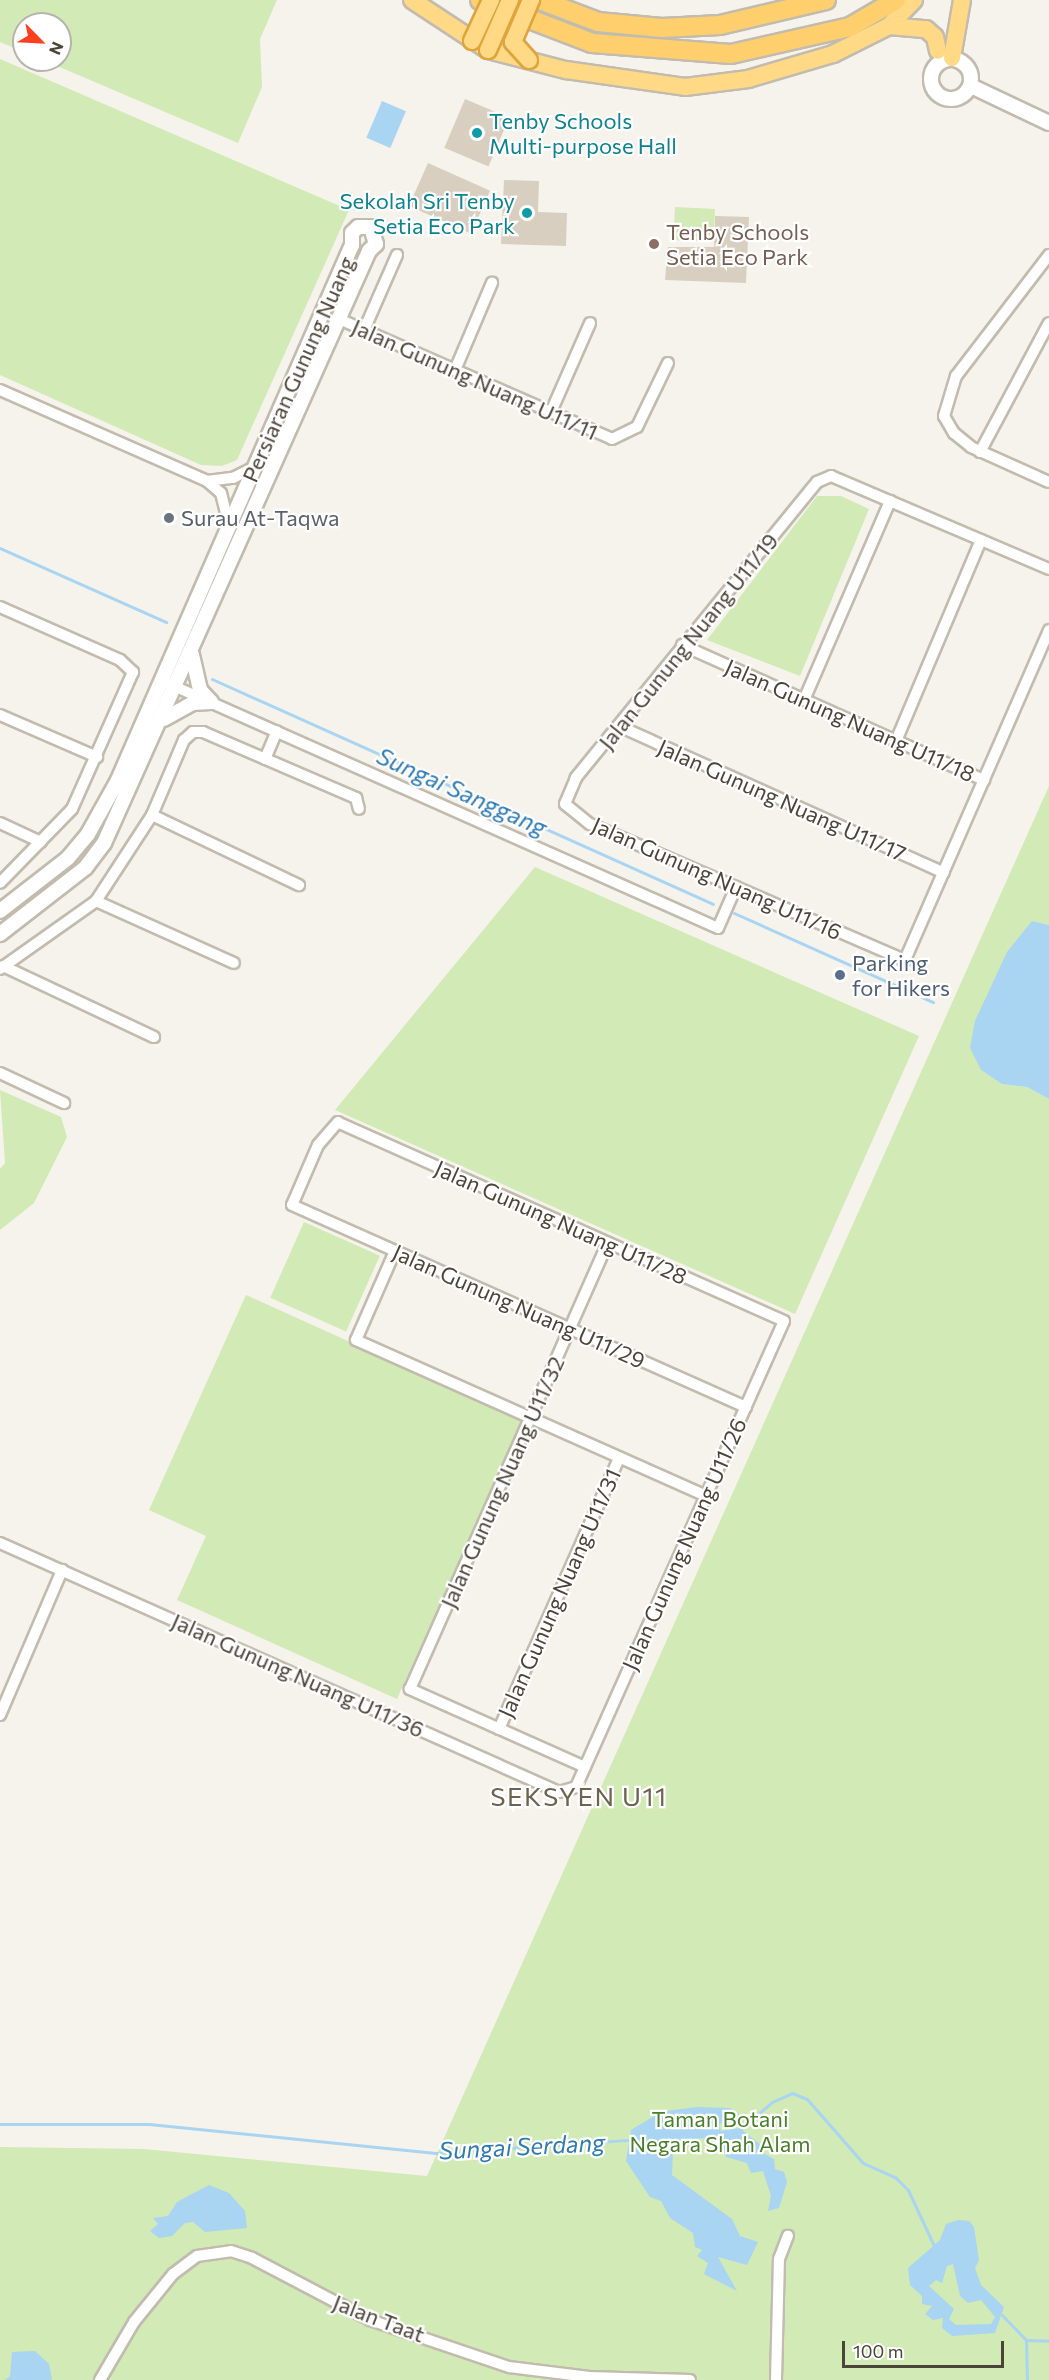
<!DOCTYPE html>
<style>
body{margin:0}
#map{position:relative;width:1049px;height:2380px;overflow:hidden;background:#f6f3ec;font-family:Commissioner,sans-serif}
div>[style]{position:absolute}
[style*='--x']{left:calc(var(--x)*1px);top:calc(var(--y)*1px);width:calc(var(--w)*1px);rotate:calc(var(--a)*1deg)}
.green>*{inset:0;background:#d2eab5;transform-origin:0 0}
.water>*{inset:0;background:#a9d4f2;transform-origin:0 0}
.stream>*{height:3px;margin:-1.5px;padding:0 1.5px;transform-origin:1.5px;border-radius:1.5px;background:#a9d4f2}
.building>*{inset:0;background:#d8cfc1;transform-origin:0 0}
.roads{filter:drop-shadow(2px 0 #c2bbae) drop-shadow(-2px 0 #c2bbae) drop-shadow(0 2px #c2bbae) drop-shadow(0 -2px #c2bbae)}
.minor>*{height:10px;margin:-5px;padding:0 5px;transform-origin:5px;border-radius:5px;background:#fff}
.tertiary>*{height:14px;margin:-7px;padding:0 7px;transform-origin:7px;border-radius:7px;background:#fff}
.tertiary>.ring{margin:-7px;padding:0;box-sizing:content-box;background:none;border:14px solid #fff;border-radius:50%}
.trunk>*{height:16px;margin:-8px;padding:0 8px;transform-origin:8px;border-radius:8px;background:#ffd985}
.motorway>*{height:18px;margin:-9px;padding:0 9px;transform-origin:9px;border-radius:9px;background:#ffcf6e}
.bridges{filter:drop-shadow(2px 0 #e0a43c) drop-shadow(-2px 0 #e0a43c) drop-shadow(0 2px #e0a43c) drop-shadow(0 -2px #e0a43c)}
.trunk-bridge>*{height:16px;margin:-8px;padding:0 8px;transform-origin:8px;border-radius:8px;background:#ffd985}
.dots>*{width:16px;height:16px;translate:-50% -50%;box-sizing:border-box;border:3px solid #fff;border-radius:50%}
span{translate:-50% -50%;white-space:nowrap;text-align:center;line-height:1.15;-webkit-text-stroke:4.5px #fff;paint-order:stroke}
.culture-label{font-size:22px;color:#0d838f}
.left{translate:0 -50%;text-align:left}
.right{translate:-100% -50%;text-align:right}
.education-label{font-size:22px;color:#785e54}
.street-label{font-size:22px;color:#4b4439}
.worship-label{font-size:22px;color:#5b616d}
.service-label{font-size:22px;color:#4e5e75}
.park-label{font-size:22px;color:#4a7f2a}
.water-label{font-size:24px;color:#2e7ab2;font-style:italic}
.quarter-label{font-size:26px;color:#6e6250;letter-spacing:1.5px}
.north{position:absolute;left:12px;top:12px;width:60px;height:60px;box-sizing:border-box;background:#fff;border:2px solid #b7b4b0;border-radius:50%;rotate:114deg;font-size:16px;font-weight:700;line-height:24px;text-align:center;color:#4b4439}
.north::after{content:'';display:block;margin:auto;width:21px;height:27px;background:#fc3f1d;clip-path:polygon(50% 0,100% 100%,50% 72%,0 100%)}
.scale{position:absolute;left:842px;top:2341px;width:162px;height:27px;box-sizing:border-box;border:3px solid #4b4439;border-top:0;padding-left:8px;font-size:18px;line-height:21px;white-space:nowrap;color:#4b4439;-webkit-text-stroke:4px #fff;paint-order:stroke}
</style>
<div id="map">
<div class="green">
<i style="clip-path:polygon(0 0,277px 0,260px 39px,262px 87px,238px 143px,43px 60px,60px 60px,60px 24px,24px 24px,24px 52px,0 42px)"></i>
<i style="clip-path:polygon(0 59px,349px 210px,237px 460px,222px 466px,201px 465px,0 375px)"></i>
<i style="left:675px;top:207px;width:40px;height:33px;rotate:3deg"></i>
<i style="clip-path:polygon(817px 496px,841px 496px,869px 509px,800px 676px,707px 640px)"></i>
<i style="clip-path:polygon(1049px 786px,1049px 925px,1032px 921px,981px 1070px,1002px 1084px,1027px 1087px,1049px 1099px,1049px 2380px,0 2380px,0 2147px,144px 2149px,427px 2176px)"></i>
<i style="clip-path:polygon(535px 867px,919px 1036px,795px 1314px,335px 1110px)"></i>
<i style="clip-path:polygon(0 1090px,61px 1117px,67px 1137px,34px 1203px,0 1230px,0 1169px,5px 1163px)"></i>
<i style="left:304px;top:1222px;width:83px;height:83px;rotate:24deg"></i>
<i style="clip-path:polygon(246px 1295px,522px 1420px,397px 1699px,177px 1600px,206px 1536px,149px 1510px)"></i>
</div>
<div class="water">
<i style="left:382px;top:101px;width:26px;height:40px;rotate:23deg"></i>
<i style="clip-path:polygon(1032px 921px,1049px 925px,1049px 1099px,1027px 1087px,1002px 1084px,981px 1070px,970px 1048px,975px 1021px,1007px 952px)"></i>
<i style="clip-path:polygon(697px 2107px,730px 2108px,739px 2114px,737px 2120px,719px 2124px,721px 2131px,740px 2128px,762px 2146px,761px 2152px,774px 2159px,775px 2169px,784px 2172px,787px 2182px,779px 2208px,768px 2211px,771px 2196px,763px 2171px,751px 2173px,747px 2163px,726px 2157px,723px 2147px,702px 2138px,687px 2140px,673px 2149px,672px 2175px,732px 2219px,740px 2236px,758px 2242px,747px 2265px,718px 2257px,737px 2291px,704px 2274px,708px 2263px,697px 2256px,702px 2250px,695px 2247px,693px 2233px,670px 2218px,661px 2201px,650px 2197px,626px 2161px,631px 2130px,656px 2115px,665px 2115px,666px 2111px)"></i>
<i style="clip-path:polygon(209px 2185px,229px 2193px,245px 2211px,247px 2228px,205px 2232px,193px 2222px,185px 2223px,172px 2236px,159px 2238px,150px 2231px,158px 2224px,153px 2218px,168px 2216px,177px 2202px)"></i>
<i style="clip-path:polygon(evenodd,958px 2220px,969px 2221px,974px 2227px,979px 2260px,975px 2268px,981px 2285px,1004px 2307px,995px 2333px,952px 2336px,942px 2328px,943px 2318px,933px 2320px,925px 2314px,932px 2306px,922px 2304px,922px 2296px,910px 2285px,908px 2268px,940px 2240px,946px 2224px,958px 2220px,953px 2264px,960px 2296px,968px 2303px,981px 2300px,995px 2317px,991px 2324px,956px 2325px,949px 2319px,954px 2309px,929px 2286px,936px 2280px,942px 2283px,947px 2266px,953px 2264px)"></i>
<i style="clip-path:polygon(35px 2351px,49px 2364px,52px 2380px,5px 2380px,10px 2376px,12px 2352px)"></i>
</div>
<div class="stream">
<i style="--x:0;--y:548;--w:182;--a:24"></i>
<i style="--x:212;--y:679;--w:549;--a:24.18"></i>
<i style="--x:734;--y:913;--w:218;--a:24.1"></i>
<i style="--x:0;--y:2124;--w:149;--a:0"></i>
<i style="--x:149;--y:2124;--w:288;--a:5.8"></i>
<i style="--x:436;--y:2153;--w:193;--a:-3.9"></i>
<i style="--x:738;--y:2131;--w:45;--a:-40.5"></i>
<i style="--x:772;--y:2102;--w:22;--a:-24"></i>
<i style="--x:792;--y:2093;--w:16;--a:22"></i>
<i style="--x:807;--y:2099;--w:85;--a:48.8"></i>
<i style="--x:863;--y:2163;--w:36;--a:24"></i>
<i style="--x:896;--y:2178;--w:17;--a:45"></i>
<i style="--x:908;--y:2190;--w:66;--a:65"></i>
<i style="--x:1002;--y:2315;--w:35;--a:46"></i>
<i style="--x:1026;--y:2340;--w:23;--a:2"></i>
<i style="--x:1026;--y:2340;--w:40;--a:88.6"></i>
</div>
<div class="building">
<i style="left:465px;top:99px;width:48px;height:53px;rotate:23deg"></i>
<i style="left:428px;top:163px;width:68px;height:47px;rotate:24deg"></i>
<i style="clip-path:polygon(504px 180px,539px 181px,538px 212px,567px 213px,566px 246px,501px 244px)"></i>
<i style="clip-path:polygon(715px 216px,749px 217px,746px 283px,665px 280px,668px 247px,714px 247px)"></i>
</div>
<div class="roads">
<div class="minor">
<i style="--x:1049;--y:255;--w:153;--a:127.5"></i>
<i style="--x:956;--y:376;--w:42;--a:106.7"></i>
<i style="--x:944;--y:416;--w:20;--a:60"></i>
<i style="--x:954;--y:433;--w:22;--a:39"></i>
<i style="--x:971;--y:447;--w:85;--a:24.2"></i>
<i style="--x:339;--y:319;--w:298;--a:23.7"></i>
<i style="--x:612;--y:439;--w:28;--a:-26"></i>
<i style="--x:637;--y:427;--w:71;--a:-64.2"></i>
<i style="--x:364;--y:330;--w:82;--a:-66.3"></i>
<i style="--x:455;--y:370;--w:95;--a:-67"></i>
<i style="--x:0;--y:390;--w:226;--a:23.7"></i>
<i style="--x:207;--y:481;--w:18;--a:41"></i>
<i style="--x:221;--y:493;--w:34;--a:76"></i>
<i style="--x:551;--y:412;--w:97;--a:-66.3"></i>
<i style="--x:980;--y:452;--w:146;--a:-61.9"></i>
<i style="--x:207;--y:481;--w:26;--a:-7"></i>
<i style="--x:233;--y:478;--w:25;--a:-27"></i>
<i style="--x:1049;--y:569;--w:237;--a:-156.9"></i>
<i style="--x:831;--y:476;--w:15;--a:157"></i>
<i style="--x:817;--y:482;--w:382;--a:129.2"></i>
<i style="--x:576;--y:778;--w:28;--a:113"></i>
<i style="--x:565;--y:804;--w:32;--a:39"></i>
<i style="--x:590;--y:824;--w:343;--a:23.4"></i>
<i style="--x:905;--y:960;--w:360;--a:-66.4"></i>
<i style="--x:0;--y:607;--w:131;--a:23.8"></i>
<i style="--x:120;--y:660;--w:18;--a:43"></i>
<i style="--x:133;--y:672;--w:150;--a:114"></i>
<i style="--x:72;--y:809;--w:103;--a:134.2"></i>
<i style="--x:682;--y:645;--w:331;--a:24.1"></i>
<i style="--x:167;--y:683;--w:603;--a:23.97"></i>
<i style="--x:718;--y:928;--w:45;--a:-66.3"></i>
<i style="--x:804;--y:700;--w:217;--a:-66.6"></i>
<i style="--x:0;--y:715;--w:106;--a:23.4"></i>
<i style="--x:621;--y:727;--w:354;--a:24.3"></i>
<i style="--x:896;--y:741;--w:218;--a:-67.1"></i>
<i style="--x:265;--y:759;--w:30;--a:-67"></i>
<i style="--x:152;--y:815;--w:163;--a:25.5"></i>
<i style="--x:0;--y:823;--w:45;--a:24.9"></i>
<i style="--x:96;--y:901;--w:151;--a:24.2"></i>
<i style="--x:3;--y:966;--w:167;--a:25.2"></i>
<i style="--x:0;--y:969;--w:118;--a:-35.3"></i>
<i style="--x:96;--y:901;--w:103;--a:-56.9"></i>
<i style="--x:152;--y:815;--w:82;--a:-66.9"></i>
<i style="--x:184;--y:740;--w:12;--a:-42"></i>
<i style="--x:193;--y:732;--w:10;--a:0"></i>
<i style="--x:203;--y:732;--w:167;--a:23.3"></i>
<i style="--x:356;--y:798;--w:11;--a:75"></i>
<i style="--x:0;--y:1073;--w:71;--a:25.1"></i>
<i style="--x:395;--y:1251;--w:97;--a:113.7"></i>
<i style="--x:356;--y:1340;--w:383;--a:24"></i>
<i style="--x:0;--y:1543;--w:612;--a:24.01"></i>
<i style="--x:559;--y:1792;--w:18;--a:-16"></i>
<i style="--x:576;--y:1787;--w:510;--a:-65.95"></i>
<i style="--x:784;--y:1321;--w:488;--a:-156"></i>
<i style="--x:338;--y:1122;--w:30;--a:131"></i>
<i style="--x:318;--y:1145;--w:65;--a:113.4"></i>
<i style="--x:292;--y:1205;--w:497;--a:24"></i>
<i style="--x:0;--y:1715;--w:158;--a:-66.8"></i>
<i style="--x:499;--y:1729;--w:296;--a:-66.1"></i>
<i style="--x:585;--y:1767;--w:192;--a:-156"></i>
<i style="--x:410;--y:1689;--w:488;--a:-66.1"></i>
<i style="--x:100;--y:2380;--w:67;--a:-59.6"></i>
<i style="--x:134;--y:2322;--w:62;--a:-50.9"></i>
<i style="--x:173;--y:2274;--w:30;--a:-37"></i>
<i style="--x:197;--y:2256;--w:34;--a:-8"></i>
<i style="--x:231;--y:2251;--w:22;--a:18"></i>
<i style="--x:252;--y:2258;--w:133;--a:27.7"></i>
<i style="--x:370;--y:2320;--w:147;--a:18.7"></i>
<i style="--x:509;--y:2367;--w:81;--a:7.1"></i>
<i style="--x:589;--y:2377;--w:101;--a:1.7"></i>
<i style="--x:776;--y:2380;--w:121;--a:-88.6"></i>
<i style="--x:779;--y:2259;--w:25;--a:-69"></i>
</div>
<div class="tertiary">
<i class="ring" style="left:931px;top:59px;width:26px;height:26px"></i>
<i style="--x:971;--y:86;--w:86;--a:25.4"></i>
<i style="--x:192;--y:655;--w:36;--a:77"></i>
<i style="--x:200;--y:690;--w:16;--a:47"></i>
<i style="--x:164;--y:719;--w:33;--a:-29"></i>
<i style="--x:193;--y:703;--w:18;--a:-3"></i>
<i style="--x:0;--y:911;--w:86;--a:-37.9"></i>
<i style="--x:68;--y:858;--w:31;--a:-50"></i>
<i style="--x:88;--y:834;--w:62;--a:-60.9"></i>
<i style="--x:118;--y:780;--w:584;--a:-66.38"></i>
<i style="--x:352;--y:245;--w:12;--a:-90"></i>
<i style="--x:352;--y:233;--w:8;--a:-45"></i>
<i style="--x:358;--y:227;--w:13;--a:0"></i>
<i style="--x:371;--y:227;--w:18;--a:74"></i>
<i style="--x:376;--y:244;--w:10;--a:135"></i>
<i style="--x:369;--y:251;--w:649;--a:114.11"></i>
<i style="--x:104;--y:843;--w:31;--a:127"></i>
<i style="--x:85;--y:868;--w:108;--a:142.2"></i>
</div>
<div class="trunk">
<i style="--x:412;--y:0;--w:91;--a:33.3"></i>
<i style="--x:488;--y:50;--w:81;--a:14.4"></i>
<i style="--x:566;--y:70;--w:120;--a:8.1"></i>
<i style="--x:685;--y:87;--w:64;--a:-7.2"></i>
<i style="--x:748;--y:79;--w:89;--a:-16.4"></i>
<i style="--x:833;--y:54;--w:63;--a:-26.6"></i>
<i style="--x:889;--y:26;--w:36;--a:-46"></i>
<i style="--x:889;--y:26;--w:37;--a:5"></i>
<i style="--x:926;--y:29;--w:12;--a:42"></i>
<i style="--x:935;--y:37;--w:14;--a:78"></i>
<i style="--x:952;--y:58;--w:59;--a:-80.2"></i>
</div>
<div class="motorway">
<i style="--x:480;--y:0;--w:120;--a:21"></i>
<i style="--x:592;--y:43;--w:139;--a:4.5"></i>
<i style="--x:731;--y:54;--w:122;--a:-12.8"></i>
<i style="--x:850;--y:27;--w:53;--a:-30.4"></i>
<i style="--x:540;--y:0;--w:62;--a:20.8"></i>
<i style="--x:598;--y:22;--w:64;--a:5.4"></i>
<i style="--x:662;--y:28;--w:58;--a:-3"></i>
<i style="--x:720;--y:25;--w:109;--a:-13.3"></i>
</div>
</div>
<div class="bridges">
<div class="trunk-bridge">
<i style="--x:472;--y:41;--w:45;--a:-65.1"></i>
<i style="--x:488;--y:50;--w:55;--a:-66.3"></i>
<i style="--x:529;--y:60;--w:24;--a:-132"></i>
<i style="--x:513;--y:42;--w:46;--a:-66.8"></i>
</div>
</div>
<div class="dots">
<i style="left:477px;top:133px;background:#0f9aa8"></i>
<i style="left:527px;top:213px;background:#0f9aa8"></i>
<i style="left:654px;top:244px;background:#8d6e63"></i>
<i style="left:169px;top:518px;background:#6b7280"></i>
<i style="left:840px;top:975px;background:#5c6f8a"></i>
</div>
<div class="culture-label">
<span class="left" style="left:489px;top:133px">Tenby Schools<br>Multi-purpose Hall</span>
<span class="right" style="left:515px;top:213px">Sekolah Sri Tenby<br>Setia Eco Park</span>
</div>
<div class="education-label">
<span class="left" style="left:666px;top:244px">Tenby Schools<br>Setia Eco Park</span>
</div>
<div class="street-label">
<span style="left:298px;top:369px;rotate:-66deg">Persiaran Gunung Nuang</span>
<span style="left:475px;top:379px;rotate:24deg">Jalan Gunung Nuang U11/11</span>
<span style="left:688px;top:641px;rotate:-51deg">Jalan Gunung Nuang U11/19</span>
<span style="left:850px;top:720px;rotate:24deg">Jalan Gunung Nuang U11/18</span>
<span style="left:782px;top:800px;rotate:24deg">Jalan Gunung Nuang U11/17</span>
<span style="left:717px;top:878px;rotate:24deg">Jalan Gunung Nuang U11/16</span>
<span style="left:561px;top:1222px;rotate:24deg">Jalan Gunung Nuang U11/28</span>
<span style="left:519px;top:1306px;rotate:24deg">Jalan Gunung Nuang U11/29</span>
<span style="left:502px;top:1482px;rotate:-66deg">Jalan Gunung Nuang U11/32</span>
<span style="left:684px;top:1544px;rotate:-66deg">Jalan Gunung Nuang U11/26</span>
<span style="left:559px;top:1593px;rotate:-66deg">Jalan Gunung Nuang U11/31</span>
<span style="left:298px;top:1675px;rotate:24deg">Jalan Gunung Nuang U11/36</span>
<span style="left:379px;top:2318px;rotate:21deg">Jalan Taat</span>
</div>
<div class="worship-label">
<span class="left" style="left:181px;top:518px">Surau At-Taqwa</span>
</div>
<div class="service-label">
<span class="left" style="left:852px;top:975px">Parking<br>for Hikers</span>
</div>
<div class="park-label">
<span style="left:720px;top:2131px">Taman Botani<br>Negara Shah Alam</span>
</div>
<div class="water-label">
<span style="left:462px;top:791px;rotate:24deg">Sungai Sanggang</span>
<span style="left:522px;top:2146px;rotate:-3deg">Sungai Serdang</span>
</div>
<div class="quarter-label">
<span style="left:579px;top:1796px">SEKSYEN U11</span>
</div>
<div class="north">N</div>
<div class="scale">100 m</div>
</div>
